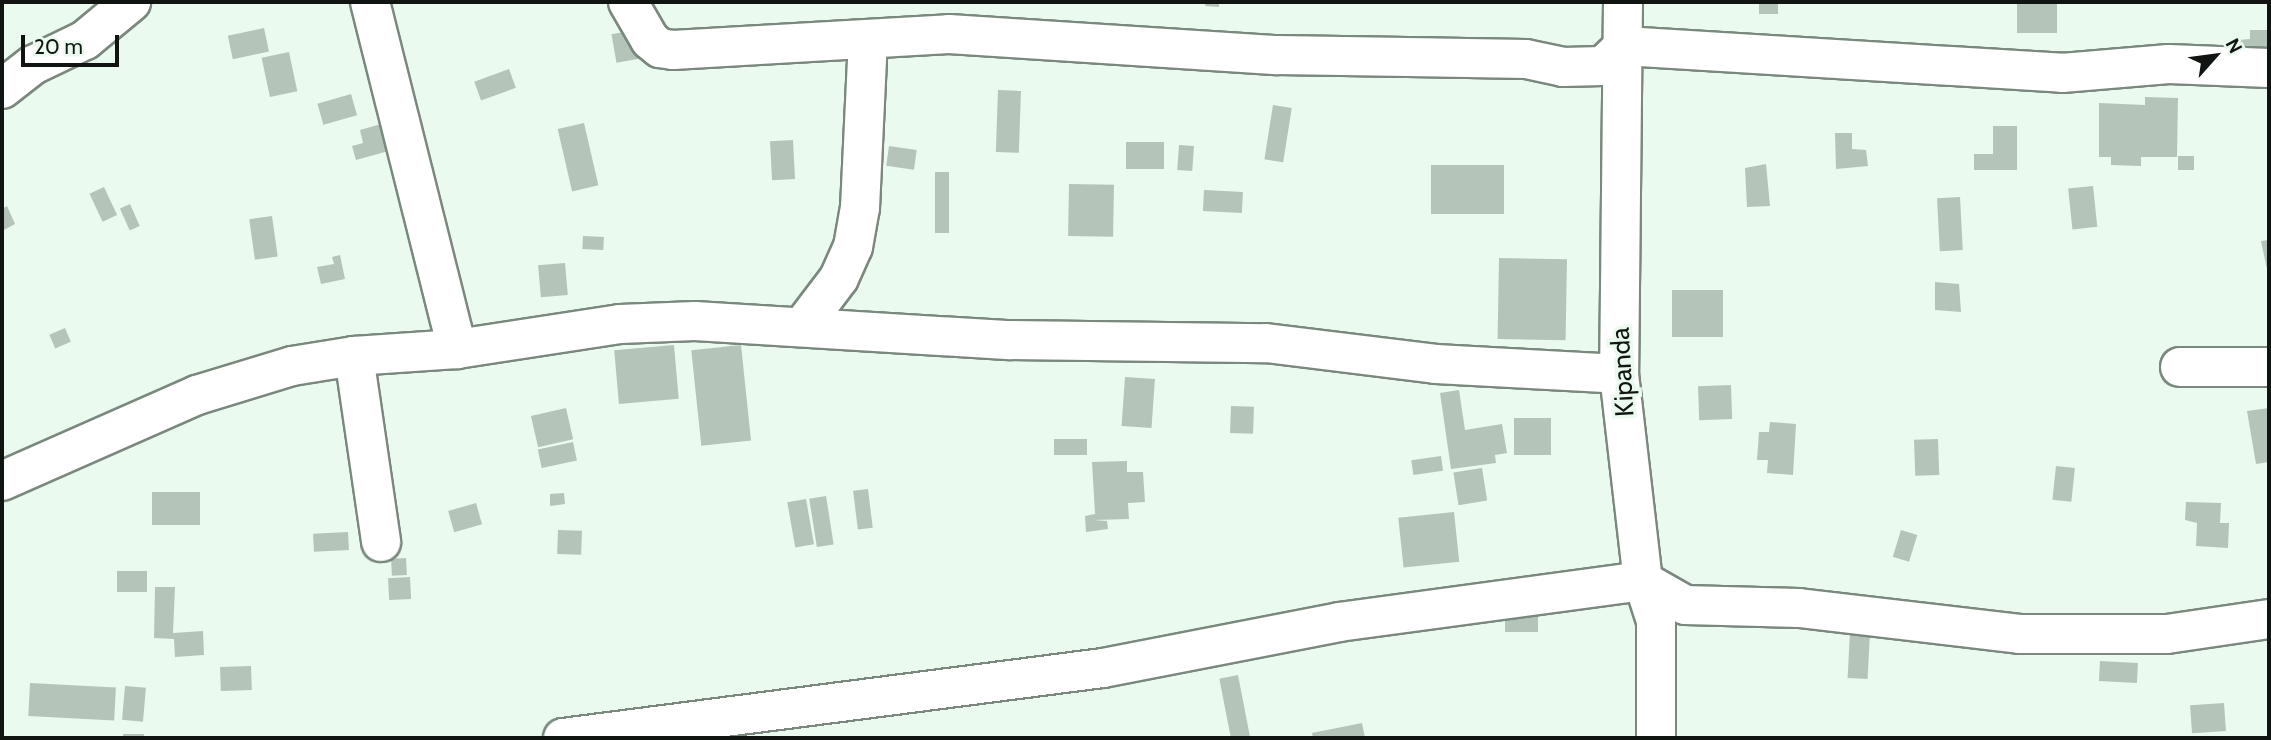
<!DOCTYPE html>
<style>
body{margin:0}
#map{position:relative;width:2271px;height:740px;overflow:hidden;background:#eafaee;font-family:Cabin,sans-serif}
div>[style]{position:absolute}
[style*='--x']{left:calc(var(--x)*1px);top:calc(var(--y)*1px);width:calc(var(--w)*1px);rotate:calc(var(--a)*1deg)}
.building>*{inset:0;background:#b5c4b8;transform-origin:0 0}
.roads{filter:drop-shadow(2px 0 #7a887d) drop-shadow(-2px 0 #7a887d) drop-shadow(0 2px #7a887d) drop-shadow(0 -2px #7a887d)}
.minor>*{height:38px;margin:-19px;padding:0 19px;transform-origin:19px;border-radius:19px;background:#fff}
span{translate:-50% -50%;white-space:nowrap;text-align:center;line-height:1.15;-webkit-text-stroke:7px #eafaee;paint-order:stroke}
.street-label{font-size:26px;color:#101512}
.frame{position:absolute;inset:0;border:4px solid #101512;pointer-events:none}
.north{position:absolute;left:2180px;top:21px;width:70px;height:70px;-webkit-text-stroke:5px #eafaee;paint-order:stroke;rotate:62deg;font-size:19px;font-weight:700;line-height:28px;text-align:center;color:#101512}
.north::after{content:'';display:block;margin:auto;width:24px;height:32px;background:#101512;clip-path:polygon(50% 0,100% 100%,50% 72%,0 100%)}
.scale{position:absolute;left:21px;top:35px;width:98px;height:32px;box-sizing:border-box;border:4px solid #101512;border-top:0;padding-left:9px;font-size:21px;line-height:24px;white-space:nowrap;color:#101512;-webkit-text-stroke:5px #eafaee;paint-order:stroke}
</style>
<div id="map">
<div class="building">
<i style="clip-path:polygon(1206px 2px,1219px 2px,1219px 7px,1205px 6px)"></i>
<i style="left:1759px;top:2px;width:19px;height:12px"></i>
<i style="left:2017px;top:2px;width:40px;height:31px"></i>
<i style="left:264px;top:28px;width:24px;height:37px;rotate:78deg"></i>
<i style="left:641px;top:29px;width:29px;height:30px;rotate:80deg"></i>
<i style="clip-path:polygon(2250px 30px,2269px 30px,2269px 65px,2240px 66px,2238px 40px,2250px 39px)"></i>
<i style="left:289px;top:52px;width:40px;height:28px;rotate:78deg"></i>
<i style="left:509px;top:69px;width:20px;height:37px;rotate:70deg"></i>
<i style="left:998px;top:90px;width:23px;height:62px;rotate:2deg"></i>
<i style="left:351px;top:94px;width:22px;height:35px;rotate:74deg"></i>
<i style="clip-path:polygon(2145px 97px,2178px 98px,2177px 157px,2141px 157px,2141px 166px,2111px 165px,2111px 157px,2099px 157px,2099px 103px,2145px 105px)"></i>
<i style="left:1273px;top:105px;width:19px;height:55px;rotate:9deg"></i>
<i style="clip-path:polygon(395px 120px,403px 147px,356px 160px,352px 146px,363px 143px,360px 130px)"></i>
<i style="left:584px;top:123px;width:64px;height:27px;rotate:77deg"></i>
<i style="clip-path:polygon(1993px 126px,2017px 126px,2017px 170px,1974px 170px,1974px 154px,1993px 154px)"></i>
<i style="clip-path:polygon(1835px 133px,1852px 133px,1852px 149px,1866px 150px,1868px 166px,1836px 169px)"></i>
<i style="left:793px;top:140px;width:39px;height:23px;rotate:87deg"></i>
<i style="left:1126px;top:142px;width:38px;height:27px"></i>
<i style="left:1179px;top:145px;width:15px;height:25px;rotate:4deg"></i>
<i style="left:889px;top:146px;width:28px;height:20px;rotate:8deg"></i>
<i style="left:2178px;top:156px;width:16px;height:14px"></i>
<i style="clip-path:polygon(1766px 164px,1770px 206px,1747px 207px,1745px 168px)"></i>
<i style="left:1431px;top:165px;width:73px;height:49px"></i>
<i style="left:935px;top:172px;width:14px;height:61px"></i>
<i style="left:1069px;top:184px;width:45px;height:52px;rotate:1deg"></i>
<i style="left:2093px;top:186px;width:41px;height:25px;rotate:84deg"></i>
<i style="left:104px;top:187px;width:31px;height:16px;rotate:65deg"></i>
<i style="left:1204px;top:190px;width:39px;height:21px;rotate:3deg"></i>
<i style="left:1960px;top:197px;width:53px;height:23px;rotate:87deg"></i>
<i style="left:130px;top:204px;width:24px;height:11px;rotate:66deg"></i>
<i style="clip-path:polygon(7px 206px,15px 224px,2px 231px,2px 209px)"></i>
<i style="left:272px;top:216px;width:41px;height:23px;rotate:82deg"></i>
<i style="left:583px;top:236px;width:21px;height:13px;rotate:3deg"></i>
<i style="clip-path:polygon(2269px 240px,2269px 274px,2268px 274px,2261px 241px)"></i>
<i style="clip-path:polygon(340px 255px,345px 279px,321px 284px,317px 267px,334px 264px,332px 257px)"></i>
<i style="left:1499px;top:258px;width:68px;height:81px;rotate:1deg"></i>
<i style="left:565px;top:263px;width:32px;height:27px;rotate:85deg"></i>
<i style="clip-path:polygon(1935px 282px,1959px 284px,1961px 312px,1935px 310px)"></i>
<i style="left:1672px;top:290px;width:51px;height:47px"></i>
<i style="left:65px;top:328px;width:15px;height:17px;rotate:67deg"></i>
<i style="left:674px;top:345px;width:54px;height:60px;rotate:85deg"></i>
<i style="left:741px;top:345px;width:96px;height:50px;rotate:84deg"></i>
<i style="left:1125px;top:377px;width:30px;height:49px;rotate:4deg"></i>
<i style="left:1731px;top:385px;width:34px;height:33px;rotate:88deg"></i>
<i style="clip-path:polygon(1459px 390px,1465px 430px,1502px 424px,1507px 453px,1495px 455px,1496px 463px,1451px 469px,1440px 393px)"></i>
<i style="left:1231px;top:406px;width:23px;height:27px;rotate:2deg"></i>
<i style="left:566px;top:408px;width:32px;height:36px;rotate:77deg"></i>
<i style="clip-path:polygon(2269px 408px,2269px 462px,2256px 464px,2247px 411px)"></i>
<i style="left:1514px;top:418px;width:37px;height:37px"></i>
<i style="clip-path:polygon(1770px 422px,1796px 424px,1793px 475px,1767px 473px,1768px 460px,1757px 460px,1759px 432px,1769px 432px)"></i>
<i style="left:1087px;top:439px;width:16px;height:33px;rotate:90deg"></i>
<i style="left:1938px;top:439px;width:36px;height:24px;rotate:88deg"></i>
<i style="left:573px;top:442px;width:19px;height:36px;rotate:78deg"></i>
<i style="left:1441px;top:456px;width:15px;height:30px;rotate:82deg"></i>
<i style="clip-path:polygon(1127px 461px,1127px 472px,1143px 472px,1145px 502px,1128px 503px,1129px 519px,1094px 520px,1107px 521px,1108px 529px,1086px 532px,1085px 516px,1095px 514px,1092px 462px)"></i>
<i style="left:2056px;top:466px;width:19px;height:34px;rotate:6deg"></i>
<i style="left:1482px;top:468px;width:33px;height:29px;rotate:81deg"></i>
<i style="left:868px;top:489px;width:39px;height:15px;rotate:83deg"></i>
<i style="left:152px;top:492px;width:48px;height:33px"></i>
<i style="clip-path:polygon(564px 493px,565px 504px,550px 506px,550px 494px)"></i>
<i style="left:826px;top:496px;width:49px;height:17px;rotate:81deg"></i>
<i style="left:806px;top:499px;width:46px;height:19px;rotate:80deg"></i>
<i style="clip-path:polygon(2186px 502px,2221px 503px,2220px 523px,2229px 523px,2228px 548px,2196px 546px,2197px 523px,2185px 520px)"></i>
<i style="left:476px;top:503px;width:22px;height:29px;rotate:74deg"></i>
<i style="left:1454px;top:512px;width:50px;height:56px;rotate:84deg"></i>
<i style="left:558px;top:530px;width:24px;height:24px;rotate:2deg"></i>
<i style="left:1901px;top:530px;width:17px;height:28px;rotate:17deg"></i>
<i style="left:348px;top:532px;width:18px;height:35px;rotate:87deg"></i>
<i style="left:406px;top:558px;width:17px;height:15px;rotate:87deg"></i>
<i style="left:117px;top:571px;width:30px;height:21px"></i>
<i style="left:410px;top:577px;width:22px;height:22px;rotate:87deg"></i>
<i style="clip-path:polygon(155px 587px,175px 587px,173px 633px,203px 631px,204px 655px,175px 657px,174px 639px,154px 638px)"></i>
<i style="left:1505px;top:614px;width:33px;height:18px"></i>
<i style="left:1850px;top:632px;width:20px;height:46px;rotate:3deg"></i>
<i style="left:2100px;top:661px;width:38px;height:20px;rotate:3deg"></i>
<i style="left:251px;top:666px;width:24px;height:31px;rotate:88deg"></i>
<i style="left:1238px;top:675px;width:64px;height:19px;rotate:79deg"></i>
<i style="left:30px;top:683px;width:86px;height:33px;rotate:3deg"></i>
<i style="left:125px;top:686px;width:21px;height:34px;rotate:5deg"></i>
<i style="left:2224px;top:703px;width:28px;height:34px;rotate:86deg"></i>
<i style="clip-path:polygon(1362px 723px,1365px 738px,1313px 738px,1312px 733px)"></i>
<i style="left:123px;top:734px;width:21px;height:4px"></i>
</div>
<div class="roads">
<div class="minor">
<i style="--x:370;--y:2;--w:358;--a:75.9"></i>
<i style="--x:628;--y:2;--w:44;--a:59.9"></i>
<i style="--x:650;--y:40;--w:13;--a:39"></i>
<i style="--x:660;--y:48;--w:13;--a:9"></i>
<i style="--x:673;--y:50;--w:276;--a:-3.3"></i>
<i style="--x:949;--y:34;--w:329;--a:3.7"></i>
<i style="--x:1277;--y:55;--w:249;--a:0.9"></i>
<i style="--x:1526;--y:59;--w:38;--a:12"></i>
<i style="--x:1563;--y:67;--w:40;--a:-1.4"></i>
<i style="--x:1603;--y:66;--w:29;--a:-44"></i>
<i style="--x:1624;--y:46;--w:439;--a:3.5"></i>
<i style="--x:2062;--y:73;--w:107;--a:-4.8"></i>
<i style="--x:2169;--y:64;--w:100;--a:2.3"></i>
<i style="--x:1623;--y:2;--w:372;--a:90.6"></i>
<i style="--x:1619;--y:374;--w:208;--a:83.4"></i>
<i style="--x:1643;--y:581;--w:42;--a:72"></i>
<i style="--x:1656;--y:621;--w:117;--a:90"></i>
<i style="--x:2;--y:89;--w:39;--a:-38"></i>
<i style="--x:33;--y:65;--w:58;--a:-25.7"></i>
<i style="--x:85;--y:40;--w:60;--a:-39.6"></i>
<i style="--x:802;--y:327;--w:61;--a:-52.9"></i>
<i style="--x:839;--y:278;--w:34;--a:-66"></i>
<i style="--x:853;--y:247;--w:40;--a:-80"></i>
<i style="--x:860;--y:208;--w:168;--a:-87.3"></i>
<i style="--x:354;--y:356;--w:188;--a:81.7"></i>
<i style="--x:2180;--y:367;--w:89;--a:0"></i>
<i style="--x:2;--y:481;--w:213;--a:-23.8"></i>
<i style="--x:197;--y:395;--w:99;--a:-17"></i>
<i style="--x:292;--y:366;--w:63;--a:-9.2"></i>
<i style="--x:354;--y:356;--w:103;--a:-3.9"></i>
<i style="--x:457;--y:349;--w:165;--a:-8.7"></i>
<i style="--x:620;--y:324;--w:75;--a:-2.3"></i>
<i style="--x:695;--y:321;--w:316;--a:3.5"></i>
<i style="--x:1010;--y:340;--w:256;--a:0.7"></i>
<i style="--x:1266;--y:343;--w:171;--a:7"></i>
<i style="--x:1436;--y:364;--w:183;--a:3.1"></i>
<i style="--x:563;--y:738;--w:545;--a:-7.39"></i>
<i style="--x:1103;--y:668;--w:240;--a:-11"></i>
<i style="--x:1339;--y:622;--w:307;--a:-7.7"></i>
<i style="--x:1643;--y:581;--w:48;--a:29.7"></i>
<i style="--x:1685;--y:605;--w:114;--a:1.5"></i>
<i style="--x:1799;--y:608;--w:222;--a:6.7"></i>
<i style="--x:2019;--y:634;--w:148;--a:0"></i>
<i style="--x:2167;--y:634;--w:103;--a:-8.4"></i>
</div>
</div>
<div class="street-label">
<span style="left:1623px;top:372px;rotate:-93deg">Kipanda</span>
</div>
<div class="frame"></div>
<div class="north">N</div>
<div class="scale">20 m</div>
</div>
